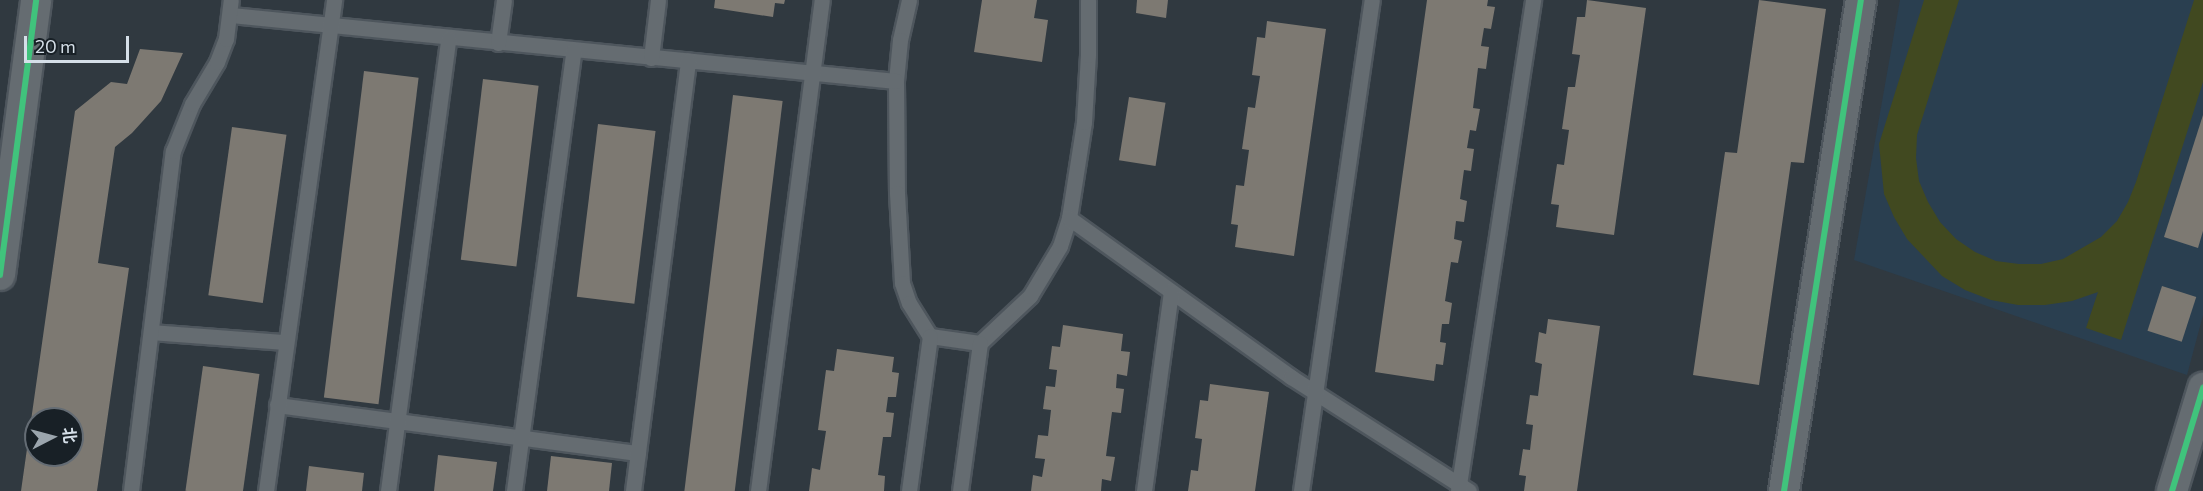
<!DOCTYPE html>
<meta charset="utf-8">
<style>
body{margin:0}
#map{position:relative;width:2203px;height:491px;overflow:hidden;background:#303940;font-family:Commissioner,"Noto Sans SC",sans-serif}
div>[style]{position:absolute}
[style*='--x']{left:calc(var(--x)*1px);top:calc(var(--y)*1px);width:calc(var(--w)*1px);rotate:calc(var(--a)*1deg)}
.built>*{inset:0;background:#2a3f50}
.green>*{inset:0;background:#414920}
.building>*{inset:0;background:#7d7972;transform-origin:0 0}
.roads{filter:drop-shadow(2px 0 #4e565d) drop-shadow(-2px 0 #4e565d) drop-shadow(0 2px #4e565d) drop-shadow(0 -2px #4e565d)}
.lane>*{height:15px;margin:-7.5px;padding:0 7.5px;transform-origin:7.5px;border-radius:7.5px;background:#656c71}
.street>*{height:30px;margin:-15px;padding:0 15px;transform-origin:15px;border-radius:15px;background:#656c71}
.cycleway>*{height:6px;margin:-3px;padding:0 3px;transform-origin:3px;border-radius:3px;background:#40c37c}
span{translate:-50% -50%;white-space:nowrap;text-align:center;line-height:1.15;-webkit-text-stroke:6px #182026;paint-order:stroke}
.north{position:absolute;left:24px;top:407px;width:60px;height:60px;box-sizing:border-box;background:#182026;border:2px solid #646c74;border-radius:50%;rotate:84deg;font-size:16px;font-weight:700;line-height:24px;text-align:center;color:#d5dfe8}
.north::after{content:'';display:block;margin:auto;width:21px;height:27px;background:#9ba5ad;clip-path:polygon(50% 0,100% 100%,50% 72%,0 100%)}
.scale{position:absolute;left:24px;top:36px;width:105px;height:27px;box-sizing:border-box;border:3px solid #d5dfe8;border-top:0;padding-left:8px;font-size:18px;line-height:21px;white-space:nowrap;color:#d5dfe8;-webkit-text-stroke:4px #182026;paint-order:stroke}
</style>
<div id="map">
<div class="built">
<i style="clip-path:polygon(1900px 0,2203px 0,2203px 315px,2187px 375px,1854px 260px)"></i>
</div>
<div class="green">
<i style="clip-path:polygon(1924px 0,1959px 0,1917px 135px,1916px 158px,1919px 181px,1928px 202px,1940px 222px,1956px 239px,1975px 252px,1996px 261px,2019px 264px,2041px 264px,2063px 259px,2101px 237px,2117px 221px,2128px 202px,2136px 182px,2194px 0,2203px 0,2203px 82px,2121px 340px,2086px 328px,2098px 292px,2072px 301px,2045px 305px,2018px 305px,1991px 300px,1965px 290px,1942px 276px,1907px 239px,1894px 217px,1884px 194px,1879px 144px)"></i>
</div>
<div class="building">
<i style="clip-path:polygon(715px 0,785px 0,784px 4px,775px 3px,773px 17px,714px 8px)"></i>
<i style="clip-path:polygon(982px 0,1037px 0,1034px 18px,1048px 20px,1042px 62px,974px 52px)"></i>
<i style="clip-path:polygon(1137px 0,1168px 0,1166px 18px,1136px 13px)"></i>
<i style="clip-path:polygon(1427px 0,1488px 0,1487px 6px,1495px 7px,1491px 29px,1484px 28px,1481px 46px,1489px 47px,1486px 69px,1478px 68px,1473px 108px,1480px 109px,1476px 131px,1470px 130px,1467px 148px,1474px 149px,1471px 171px,1464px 170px,1460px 199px,1467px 201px,1464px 222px,1456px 221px,1454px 239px,1462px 241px,1458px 263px,1451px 262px,1445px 301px,1452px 303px,1449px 324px,1442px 324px,1440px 342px,1446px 343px,1443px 365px,1436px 364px,1434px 381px,1375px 372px)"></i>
<i style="clip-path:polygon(1587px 0,1646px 8px,1614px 235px,1556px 227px,1559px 205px,1551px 204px,1557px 164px,1564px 165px,1569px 130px,1562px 129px,1568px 87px,1575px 87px,1580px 55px,1572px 54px,1577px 17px,1585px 17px)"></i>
<i style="clip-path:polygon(1759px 0,1826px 9px,1804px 163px,1791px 162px,1759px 385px,1693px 375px,1725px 152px,1737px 153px)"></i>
<i style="clip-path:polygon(1267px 21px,1326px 29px,1294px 256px,1235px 247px,1238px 225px,1231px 224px,1236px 185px,1244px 186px,1249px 150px,1242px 149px,1248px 107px,1255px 108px,1260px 76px,1252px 75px,1257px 37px,1265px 38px)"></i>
<i style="clip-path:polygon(evenodd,140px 49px,183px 53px,161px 101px,132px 133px,115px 147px,98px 263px,129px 268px,97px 491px,21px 491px,75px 111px,111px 82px,127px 84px,140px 49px,36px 419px,72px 419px,72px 455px,36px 455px,36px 419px)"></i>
<i style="left:364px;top:71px;width:55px;height:329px;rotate:7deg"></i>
<i style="left:483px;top:79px;width:56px;height:182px;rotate:7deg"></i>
<i style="left:733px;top:95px;width:50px;height:399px;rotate:7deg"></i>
<i style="left:1129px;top:97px;width:37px;height:64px;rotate:9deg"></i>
<i style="clip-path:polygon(2203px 115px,2203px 231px,2198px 248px,2164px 237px)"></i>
<i style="left:598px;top:124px;width:58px;height:174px;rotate:7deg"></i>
<i style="left:232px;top:127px;width:55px;height:170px;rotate:8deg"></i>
<i style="left:2162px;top:286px;width:36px;height:47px;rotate:18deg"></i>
<i style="clip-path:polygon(1548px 319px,1600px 326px,1577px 491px,1524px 491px,1526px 476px,1519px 475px,1523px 449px,1530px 450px,1533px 425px,1526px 424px,1530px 395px,1538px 396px,1542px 364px,1535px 362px,1539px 332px,1546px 334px)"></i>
<i style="clip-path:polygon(1063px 325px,1123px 334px,1121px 351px,1130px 352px,1127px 376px,1117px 374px,1116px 388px,1124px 389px,1121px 413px,1112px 412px,1106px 456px,1115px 457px,1111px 481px,1102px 479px,1101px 491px,1031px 491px,1033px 475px,1042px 477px,1045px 459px,1035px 458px,1038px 435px,1048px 436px,1051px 410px,1043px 409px,1046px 386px,1055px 387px,1057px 370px,1049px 369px,1052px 346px,1060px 347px)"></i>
<i style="clip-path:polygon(837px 349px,894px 357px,892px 372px,899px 373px,896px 397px,888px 397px,886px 412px,894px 413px,891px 437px,883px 437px,878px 475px,885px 476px,884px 491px,809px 491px,812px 468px,820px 470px,826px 431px,818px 430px,826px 370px,834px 371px)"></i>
<i style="left:203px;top:366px;width:57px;height:126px;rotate:8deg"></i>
<i style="clip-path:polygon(1210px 384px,1269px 392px,1255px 491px,1188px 491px,1191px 470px,1198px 471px,1202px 439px,1195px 438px,1200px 400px,1208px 401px)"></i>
<i style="clip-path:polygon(438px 455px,497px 462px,493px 491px,434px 491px)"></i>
<i style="clip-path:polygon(551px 456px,612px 463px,609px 491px,547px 491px)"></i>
<i style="clip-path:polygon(309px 466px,364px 473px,362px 491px,306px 491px)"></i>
</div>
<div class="roads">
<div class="lane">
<i style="--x:909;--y:0;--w:41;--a:102.7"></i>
<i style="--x:900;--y:40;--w:41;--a:95.6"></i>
<i style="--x:896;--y:81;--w:112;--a:89.5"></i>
<i style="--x:897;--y:193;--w:90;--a:86.8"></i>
<i style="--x:902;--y:283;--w:21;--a:71"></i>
<i style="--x:909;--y:303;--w:39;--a:58"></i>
<i style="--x:930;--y:336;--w:50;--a:8"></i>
<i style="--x:980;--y:343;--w:69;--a:-43.2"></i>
<i style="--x:1030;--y:296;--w:58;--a:-59"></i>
<i style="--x:1060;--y:246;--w:29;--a:-72"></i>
<i style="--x:1069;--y:218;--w:97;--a:-81.1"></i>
<i style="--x:1084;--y:122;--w:67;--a:-86.6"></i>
<i style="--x:1088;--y:55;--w:55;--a:-90"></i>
<i style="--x:231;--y:15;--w:668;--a:5.67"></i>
<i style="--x:498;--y:43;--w:43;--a:-82.1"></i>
<i style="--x:651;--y:58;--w:58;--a:-83.1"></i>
<i style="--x:1069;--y:218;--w:273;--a:35.6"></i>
<i style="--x:1291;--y:377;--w:211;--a:32.6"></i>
<i style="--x:151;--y:332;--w:134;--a:4.3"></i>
<i style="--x:277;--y:405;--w:364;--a:7.6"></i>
<i style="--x:131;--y:491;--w:343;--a:-83"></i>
<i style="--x:173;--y:151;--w:51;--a:-68"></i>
<i style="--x:192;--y:104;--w:49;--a:-59.2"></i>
<i style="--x:217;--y:62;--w:25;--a:-69"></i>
<i style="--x:226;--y:39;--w:39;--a:-83"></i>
<i style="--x:266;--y:491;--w:496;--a:-82.1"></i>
<i style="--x:388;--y:491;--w:456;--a:-82.4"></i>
<i style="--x:514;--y:491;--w:445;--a:-82.3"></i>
<i style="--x:633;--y:491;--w:434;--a:-82.7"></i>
<i style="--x:758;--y:491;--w:495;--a:-82.6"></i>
<i style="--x:909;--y:491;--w:156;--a:-82.3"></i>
<i style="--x:960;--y:491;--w:149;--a:-82.3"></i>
<i style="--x:1144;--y:491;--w:201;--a:-82.3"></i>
<i style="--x:1301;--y:491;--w:496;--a:-81.8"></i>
<i style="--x:1458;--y:491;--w:497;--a:-81.3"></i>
</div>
<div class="street">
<i style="--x:0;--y:275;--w:277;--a:-82.5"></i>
<i style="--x:1784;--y:491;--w:497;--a:-81.1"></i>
<i style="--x:2172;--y:491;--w:108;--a:-73.2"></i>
</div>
</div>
<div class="cycleway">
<i style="--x:0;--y:275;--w:277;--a:-82.5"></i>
<i style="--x:1784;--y:491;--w:497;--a:-81.1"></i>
<i style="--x:2172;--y:491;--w:108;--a:-73.2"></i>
</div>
<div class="north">北</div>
<div class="scale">20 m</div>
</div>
